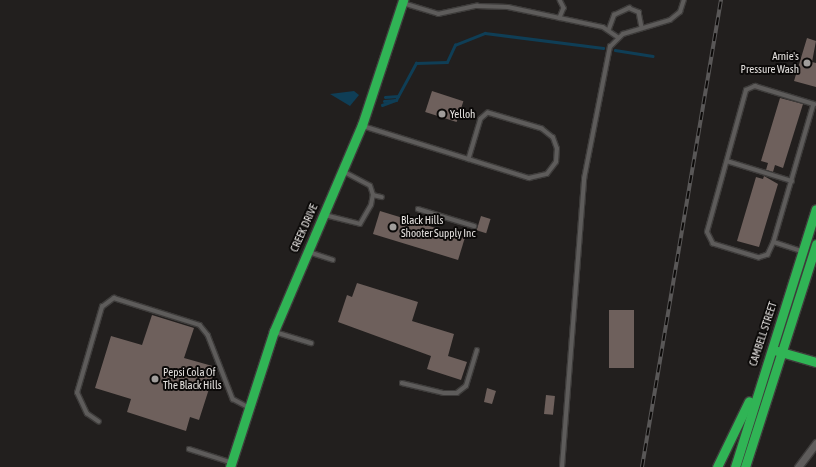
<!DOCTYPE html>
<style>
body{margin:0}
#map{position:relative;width:816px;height:467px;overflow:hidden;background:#221f1e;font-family:"Asap Condensed",sans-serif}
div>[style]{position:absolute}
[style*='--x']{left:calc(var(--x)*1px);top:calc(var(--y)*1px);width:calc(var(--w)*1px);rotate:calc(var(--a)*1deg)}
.water>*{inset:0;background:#0f3e56}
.stream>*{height:2.5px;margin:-1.25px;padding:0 1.25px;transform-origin:1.25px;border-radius:1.25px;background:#0f3e56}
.building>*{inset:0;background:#6e605c;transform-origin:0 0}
.roads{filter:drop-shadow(1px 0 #3e3c3b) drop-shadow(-1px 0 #3e3c3b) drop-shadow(0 1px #3e3c3b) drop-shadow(0 -1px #3e3c3b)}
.lane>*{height:3.5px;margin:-1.75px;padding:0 1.75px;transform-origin:1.75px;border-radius:1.75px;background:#5e5c5b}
.street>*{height:7px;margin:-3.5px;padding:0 3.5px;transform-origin:3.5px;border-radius:3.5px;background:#5e5c5b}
.fast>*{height:9px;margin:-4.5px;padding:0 4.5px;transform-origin:4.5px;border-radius:4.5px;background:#30b455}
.rail>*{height:4px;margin-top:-2px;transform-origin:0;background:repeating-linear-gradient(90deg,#0b0908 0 8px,#595757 0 16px);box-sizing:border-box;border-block:1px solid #595757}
.dots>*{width:11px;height:11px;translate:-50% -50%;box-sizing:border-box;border:2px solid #0b0908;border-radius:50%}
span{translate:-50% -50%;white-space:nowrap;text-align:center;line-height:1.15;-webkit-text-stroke:4px #0b0908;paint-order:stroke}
.poi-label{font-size:11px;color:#e4e1df}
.right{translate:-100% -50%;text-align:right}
.left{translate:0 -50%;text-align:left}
.street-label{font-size:11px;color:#e4e1df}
</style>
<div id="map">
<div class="water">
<i style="clip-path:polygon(354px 91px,359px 95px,350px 106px,330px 94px)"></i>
</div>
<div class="stream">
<i style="--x:615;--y:50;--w:38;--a:9"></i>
<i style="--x:385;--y:97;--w:13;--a:-4"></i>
<i style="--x:384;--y:101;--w:12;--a:-5"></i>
<i style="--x:382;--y:105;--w:15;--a:-20"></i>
<i style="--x:396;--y:100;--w:42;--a:-61.6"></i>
<i style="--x:416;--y:63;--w:31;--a:-2"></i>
<i style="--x:447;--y:62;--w:19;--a:-65"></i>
<i style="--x:455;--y:45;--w:32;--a:-22"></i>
<i style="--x:485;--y:33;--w:119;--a:7.2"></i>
</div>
<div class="building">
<i style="clip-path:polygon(807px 38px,816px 41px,812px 62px,816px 63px,816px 87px,794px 81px)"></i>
<i style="left:432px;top:91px;width:33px;height:22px;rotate:18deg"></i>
<i style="clip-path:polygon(780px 98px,803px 104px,783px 168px,775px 165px,773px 172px,766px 170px,768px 163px,761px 161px)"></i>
<i style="clip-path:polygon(764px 176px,778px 184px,759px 247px,737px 241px,756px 177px,763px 179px)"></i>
<i style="left:380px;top:211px;width:89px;height:24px;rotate:17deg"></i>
<i style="left:481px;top:216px;width:10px;height:15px;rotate:17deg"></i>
<i style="clip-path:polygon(357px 283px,418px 302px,412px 321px,454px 334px,448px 356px,467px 362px,461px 380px,427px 369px,431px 356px,338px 322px,347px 295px,352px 297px)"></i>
<i style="left:609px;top:310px;width:25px;height:58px"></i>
<i style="clip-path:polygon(152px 315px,194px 328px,184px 358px,216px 367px,199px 420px,190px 417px,186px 431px,127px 412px,131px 399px,95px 388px,111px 336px,142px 345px)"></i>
<i style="clip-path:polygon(487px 388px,496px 391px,492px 404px,484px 402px)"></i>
<i style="left:546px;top:395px;width:9px;height:19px;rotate:6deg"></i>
</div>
<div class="roads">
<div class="lane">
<i style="--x:560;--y:0;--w:9;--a:63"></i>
<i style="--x:564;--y:8;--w:11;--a:112"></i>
<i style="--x:403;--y:3;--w:37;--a:17"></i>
<i style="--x:438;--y:14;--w:40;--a:-12"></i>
<i style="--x:477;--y:6;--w:31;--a:2"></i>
<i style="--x:508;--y:7;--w:97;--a:11.9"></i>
<i style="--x:603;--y:27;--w:18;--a:34"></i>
<i style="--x:609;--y:29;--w:15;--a:-70"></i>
<i style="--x:614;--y:15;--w:17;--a:-25"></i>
<i style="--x:629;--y:8;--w:11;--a:22"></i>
<i style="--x:639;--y:12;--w:16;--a:79"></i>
<i style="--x:755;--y:86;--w:62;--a:17"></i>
<i style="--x:814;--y:104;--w:144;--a:106.2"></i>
<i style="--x:774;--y:242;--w:14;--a:115"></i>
<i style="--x:768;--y:255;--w:9;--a:162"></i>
<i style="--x:759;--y:258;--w:48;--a:-163.1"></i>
<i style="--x:713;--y:244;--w:13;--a:-117"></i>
<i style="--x:707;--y:232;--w:147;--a:-74.6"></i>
<i style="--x:746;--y:90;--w:10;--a:-24"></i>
<i style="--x:363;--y:126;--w:174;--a:17.4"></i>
<i style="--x:529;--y:178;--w:18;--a:-13"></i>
<i style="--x:547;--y:174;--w:15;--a:-53"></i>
<i style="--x:556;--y:162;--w:13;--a:-86"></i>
<i style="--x:557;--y:149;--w:12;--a:-110"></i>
<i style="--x:553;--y:138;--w:14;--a:-141"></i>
<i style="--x:542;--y:129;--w:56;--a:-163.5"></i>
<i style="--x:488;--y:113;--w:9;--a:139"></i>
<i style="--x:481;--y:119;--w:42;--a:106.7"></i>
<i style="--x:727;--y:161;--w:68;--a:17.1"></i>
<i style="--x:373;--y:195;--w:9;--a:13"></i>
<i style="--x:418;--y:209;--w:59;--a:16.9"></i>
<i style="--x:325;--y:215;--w:36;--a:14"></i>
<i style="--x:360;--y:224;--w:22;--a:-60"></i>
<i style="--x:371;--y:205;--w:10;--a:-79"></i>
<i style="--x:373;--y:195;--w:9;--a:-108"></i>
<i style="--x:370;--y:186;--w:30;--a:-152"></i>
<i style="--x:774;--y:242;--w:28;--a:18"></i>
<i style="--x:309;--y:252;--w:25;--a:18"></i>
<i style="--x:275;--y:332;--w:38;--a:17"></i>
<i style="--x:402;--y:383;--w:43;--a:13.4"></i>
<i style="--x:444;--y:393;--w:13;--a:0"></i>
<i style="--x:457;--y:393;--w:11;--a:-38"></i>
<i style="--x:466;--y:386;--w:37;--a:-73"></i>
<i style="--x:99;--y:422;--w:14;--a:-146"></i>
<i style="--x:87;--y:414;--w:23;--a:-115"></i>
<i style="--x:77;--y:393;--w:90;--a:-73.8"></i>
<i style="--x:102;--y:307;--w:15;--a:-37"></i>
<i style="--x:114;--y:298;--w:90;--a:17.4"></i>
<i style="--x:200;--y:325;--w:13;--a:51"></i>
<i style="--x:208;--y:335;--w:69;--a:68.7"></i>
<i style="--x:233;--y:399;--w:17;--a:28"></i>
<i style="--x:189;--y:449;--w:43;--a:17.6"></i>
<i style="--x:562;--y:467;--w:289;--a:-85.6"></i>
<i style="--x:584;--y:179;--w:135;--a:-78.9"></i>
<i style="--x:610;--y:47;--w:18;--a:-45"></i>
<i style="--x:623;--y:34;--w:49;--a:-16.6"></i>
<i style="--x:670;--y:20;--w:13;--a:-39"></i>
<i style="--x:680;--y:12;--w:13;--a:-72"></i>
</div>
<div class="street">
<i style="--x:798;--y:467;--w:30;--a:-53"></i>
</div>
<div class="fast">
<i style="--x:774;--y:350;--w:44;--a:15.9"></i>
<i style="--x:230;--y:467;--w:143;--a:-72.1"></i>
<i style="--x:274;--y:331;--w:224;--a:-66.9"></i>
<i style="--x:362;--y:125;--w:132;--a:-71.8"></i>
<i style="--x:717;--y:467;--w:73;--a:-64.1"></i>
<i style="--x:735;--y:467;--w:270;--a:-72.6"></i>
<i style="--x:745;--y:467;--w:234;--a:-72.3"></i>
</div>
</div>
<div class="rail">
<i style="--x:642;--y:467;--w:474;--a:-80.4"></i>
</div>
<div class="dots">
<i style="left:807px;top:63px;background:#a09d9b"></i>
<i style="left:442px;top:114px;background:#a09d9b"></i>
<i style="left:393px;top:227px;background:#a09d9b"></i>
<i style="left:155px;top:379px;background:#a09d9b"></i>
</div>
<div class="poi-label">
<span class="right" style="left:799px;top:63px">Arnie's<br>Pressure Wash</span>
<span class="left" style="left:450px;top:114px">Yelloh</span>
<span class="left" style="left:401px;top:227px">Black Hills<br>Shooter Supply Inc</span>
<span class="left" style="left:163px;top:379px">Pepsi Cola Of<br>The Black Hills</span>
</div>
<div class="street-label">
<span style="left:304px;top:228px;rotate:-66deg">CREEK DRIVE</span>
<span style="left:763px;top:334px;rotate:-72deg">CAMBELL STREET</span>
</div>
</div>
